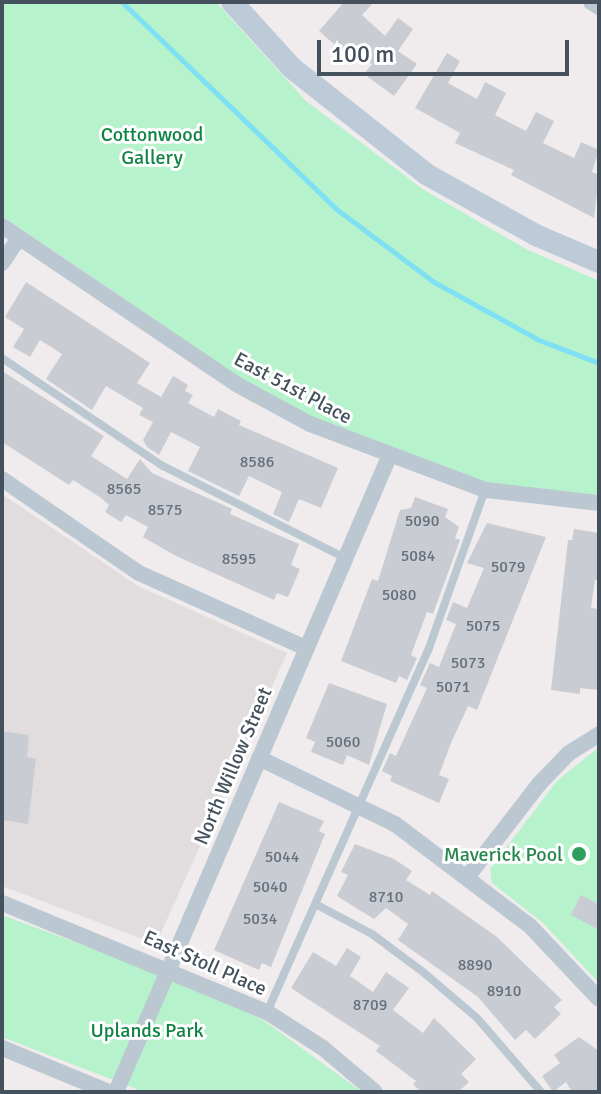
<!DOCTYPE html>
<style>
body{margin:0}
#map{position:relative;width:601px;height:1094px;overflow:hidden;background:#f0eced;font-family:Signika,sans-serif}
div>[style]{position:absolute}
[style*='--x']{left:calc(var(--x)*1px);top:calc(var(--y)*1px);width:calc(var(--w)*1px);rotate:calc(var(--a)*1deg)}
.education>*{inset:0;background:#e1dddf}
.green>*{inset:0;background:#b6f2cb}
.stream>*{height:5px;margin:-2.5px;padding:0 2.5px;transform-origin:2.5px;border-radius:2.5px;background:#7fe0f3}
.building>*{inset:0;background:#c9ccd2}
.lane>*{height:8px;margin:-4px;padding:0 4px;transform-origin:4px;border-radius:4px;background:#bcc8d1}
.street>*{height:16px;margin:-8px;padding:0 8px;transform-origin:8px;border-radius:8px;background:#bcc8d1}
.secondary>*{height:22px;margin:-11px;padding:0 11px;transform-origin:11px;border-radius:11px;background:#bdcbd8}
.dots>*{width:22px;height:22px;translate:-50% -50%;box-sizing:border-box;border:4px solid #fff;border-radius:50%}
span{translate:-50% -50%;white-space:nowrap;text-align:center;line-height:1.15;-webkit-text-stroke:6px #fff;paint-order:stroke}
.number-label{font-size:16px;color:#65707a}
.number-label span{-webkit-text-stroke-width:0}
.park-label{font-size:20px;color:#0f8344}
.street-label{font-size:20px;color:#44515c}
.leisure-label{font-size:20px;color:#27864d}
.right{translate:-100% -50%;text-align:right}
.frame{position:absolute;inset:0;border:4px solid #44515c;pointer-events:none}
.scale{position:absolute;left:317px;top:40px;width:252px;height:36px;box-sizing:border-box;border:4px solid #44515c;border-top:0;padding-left:10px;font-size:24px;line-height:28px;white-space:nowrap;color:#44515c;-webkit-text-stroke:6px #fff;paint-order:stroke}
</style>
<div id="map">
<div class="education">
<i style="clip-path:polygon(2px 494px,138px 586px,287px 653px,156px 944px,2px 886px)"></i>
</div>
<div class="green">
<i style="clip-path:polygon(2px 2px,216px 2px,306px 101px,424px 190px,526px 249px,599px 281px,599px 497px,482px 484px,322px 424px,256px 388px,2px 216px)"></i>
<i style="clip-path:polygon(599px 747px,599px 983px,543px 923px,492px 883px,490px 869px,557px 781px)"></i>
<i style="clip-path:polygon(2px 915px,185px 983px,263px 1020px,362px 1092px,144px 1092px,2px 1037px)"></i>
</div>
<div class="stream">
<i style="--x:122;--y:2;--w:296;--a:44"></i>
<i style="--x:335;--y:208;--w:124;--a:36.8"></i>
<i style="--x:434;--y:282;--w:120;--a:28.9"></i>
<i style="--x:539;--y:340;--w:64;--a:21"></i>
</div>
<div class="building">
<i style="clip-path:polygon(344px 2px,374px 2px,362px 15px,385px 36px,398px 18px,413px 29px,398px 51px,417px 64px,394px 96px,364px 74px,372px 64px,349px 47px,344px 53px,319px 31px)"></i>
<i style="clip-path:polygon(447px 53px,460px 61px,448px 83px,477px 99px,485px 82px,506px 93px,495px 115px,526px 131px,536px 112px,554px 121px,543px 143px,574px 158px,581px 142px,599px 150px,592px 172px,599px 175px,594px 218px,511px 175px,514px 170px,455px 143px,460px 133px,415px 108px)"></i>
<i style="clip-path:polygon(26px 282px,150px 363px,137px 383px,161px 397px,173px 376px,188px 385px,185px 391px,193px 395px,188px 403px,214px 417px,218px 409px,241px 421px,239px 425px,338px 468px,321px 508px,299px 499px,289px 522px,273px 514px,282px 492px,249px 476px,239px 496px,188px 471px,200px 447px,171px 432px,159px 455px,147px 447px,143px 440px,153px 422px,139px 415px,143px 408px,106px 386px,92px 410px,46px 379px,62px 354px,40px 340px,30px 357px,13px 347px,24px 329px,5px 317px)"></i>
<i style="clip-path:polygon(2px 371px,104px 436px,91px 456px,127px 479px,140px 459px,152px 473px,232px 509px,230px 514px,299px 544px,291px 565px,300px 569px,288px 597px,277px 593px,274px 600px,176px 556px,143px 537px,148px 527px,126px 515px,121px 522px,105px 512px,109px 505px,101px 498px,73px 480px,69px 485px,2px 442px)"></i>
<i style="clip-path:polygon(415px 497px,448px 509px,445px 517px,459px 527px,455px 538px,460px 540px,433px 614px,427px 612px,411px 655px,417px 658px,407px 680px,399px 676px,396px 683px,341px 661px,372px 579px,378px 581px,400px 510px,411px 508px)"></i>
<i style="clip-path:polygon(487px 523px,546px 537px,477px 710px,468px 706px,451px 743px,439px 775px,449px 779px,439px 803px,390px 781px,392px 776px,382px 771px,390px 753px,396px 756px,427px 688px,420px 685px,430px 663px,439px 667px,456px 624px,446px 620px,453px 602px,467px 608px,484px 568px,467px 563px)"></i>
<i style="clip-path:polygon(574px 529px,599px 533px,599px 580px,595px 580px,591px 608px,599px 609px,599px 690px,580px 688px,580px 694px,551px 690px,568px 540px,572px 540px)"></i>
<i style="clip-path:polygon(329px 683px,387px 704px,369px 765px,347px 755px,343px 765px,311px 752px,315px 742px,306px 738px)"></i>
<i style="clip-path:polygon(2px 731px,29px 735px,27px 757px,36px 759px,28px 824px,2px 820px)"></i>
<i style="clip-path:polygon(279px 802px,324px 821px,319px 831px,325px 834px,271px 967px,262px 963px,259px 970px,214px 950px)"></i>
<i style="clip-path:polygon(355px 844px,394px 859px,412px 871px,406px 880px,430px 895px,432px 891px,497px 937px,562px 1000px,554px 1007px,561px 1014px,535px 1039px,526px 1030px,515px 1040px,478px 997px,398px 940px,408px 924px,386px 908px,374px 919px,337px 896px,348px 875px,341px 872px)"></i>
<i style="clip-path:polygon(581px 895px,599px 904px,599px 930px,571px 915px)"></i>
<i style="clip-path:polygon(347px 948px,361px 957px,350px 976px,373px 992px,386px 972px,409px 988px,393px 1010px,423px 1033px,434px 1018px,476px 1059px,461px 1074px,469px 1082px,458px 1092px,421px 1092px,413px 1084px,416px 1081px,376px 1051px,380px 1046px,291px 988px,313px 952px,336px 966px)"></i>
<i style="clip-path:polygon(579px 1037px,599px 1051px,599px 1092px,572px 1092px,566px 1082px,553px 1092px,542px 1076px,560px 1063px,554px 1055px)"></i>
</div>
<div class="lane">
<i style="--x:2;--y:358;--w:194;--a:33.9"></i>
<i style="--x:163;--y:466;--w:204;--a:26.8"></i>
<i style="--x:319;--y:906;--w:60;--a:27.8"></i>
<i style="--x:372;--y:934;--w:64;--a:36.7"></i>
<i style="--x:423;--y:972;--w:71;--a:40.4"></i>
<i style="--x:477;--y:1018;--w:98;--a:49.1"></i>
<i style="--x:267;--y:1012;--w:398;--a:-66"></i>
<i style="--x:429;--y:648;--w:168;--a:-70.5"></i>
</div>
<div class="street">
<i style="--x:591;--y:2;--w:9;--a:32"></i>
<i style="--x:2;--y:226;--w:282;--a:34"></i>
<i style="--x:236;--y:384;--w:84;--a:28.4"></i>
<i style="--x:310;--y:424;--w:188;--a:20.6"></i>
<i style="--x:486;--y:490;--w:114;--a:6.6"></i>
<i style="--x:2;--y:263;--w:30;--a:-56"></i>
<i style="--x:2;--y:479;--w:166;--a:34.5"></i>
<i style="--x:139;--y:573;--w:183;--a:24.2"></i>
<i style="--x:259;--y:758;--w:151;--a:25.9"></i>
<i style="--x:395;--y:824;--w:169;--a:37.1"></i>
<i style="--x:530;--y:926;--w:100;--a:46.6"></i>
<i style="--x:468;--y:876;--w:116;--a:-52.3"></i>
<i style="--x:539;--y:784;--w:43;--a:-45.9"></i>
<i style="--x:569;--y:753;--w:36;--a:-32"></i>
<i style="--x:2;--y:903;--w:287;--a:22.4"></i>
<i style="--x:267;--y:1012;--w:67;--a:32.7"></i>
<i style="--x:323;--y:1048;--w:68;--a:40.2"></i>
<i style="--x:2;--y:1048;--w:116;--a:22.4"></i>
<i style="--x:116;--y:1092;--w:691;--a:-66.74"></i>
</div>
<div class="secondary">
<i style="--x:232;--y:2;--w:89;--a:47.7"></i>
<i style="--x:292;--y:68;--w:171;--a:38.3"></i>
<i style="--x:426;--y:174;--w:128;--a:29"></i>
<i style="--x:538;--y:236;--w:66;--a:23.1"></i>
</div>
<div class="dots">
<i style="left:579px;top:854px;background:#2e9e5b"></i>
</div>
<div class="number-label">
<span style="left:257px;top:462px">8586</span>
<span style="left:124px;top:489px">8565</span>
<span style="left:165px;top:510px">8575</span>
<span style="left:422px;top:521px">5090</span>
<span style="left:418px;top:556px">5084</span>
<span style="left:239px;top:559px">8595</span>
<span style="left:508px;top:567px">5079</span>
<span style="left:399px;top:595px">5080</span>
<span style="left:483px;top:626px">5075</span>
<span style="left:468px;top:663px">5073</span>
<span style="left:453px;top:687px">5071</span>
<span style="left:343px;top:742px">5060</span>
<span style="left:282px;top:857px">5044</span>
<span style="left:270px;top:887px">5040</span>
<span style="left:386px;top:897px">8710</span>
<span style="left:260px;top:919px">5034</span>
<span style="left:475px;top:965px">8890</span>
<span style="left:504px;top:991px">8910</span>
<span style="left:370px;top:1005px">8709</span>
</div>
<div class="park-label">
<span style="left:152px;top:146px">Cottonwood<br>Gallery</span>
<span style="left:147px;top:1030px">Uplands Park</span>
</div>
<div class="street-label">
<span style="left:293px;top:388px;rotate:28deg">East 51st Place</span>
<span style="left:233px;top:766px;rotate:-67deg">North Willow Street</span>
<span style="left:205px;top:963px;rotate:24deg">East Stoll Place</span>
</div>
<div class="leisure-label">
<span class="right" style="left:563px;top:854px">Maverick Pool</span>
</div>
<div class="frame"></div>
<div class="scale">100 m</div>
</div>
